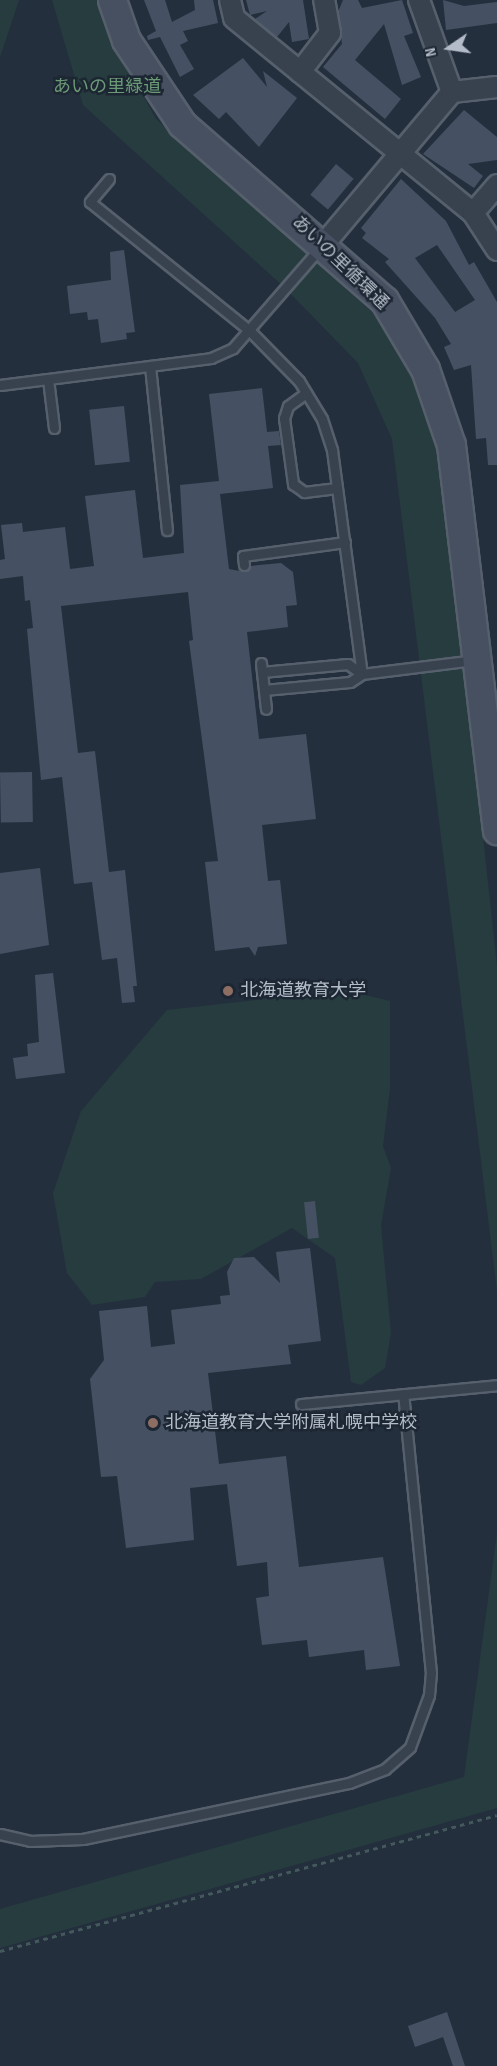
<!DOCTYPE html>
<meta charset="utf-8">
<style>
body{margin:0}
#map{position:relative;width:497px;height:2066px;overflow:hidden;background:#242f3e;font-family:"Sofia Sans Condensed","Noto Sans JP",sans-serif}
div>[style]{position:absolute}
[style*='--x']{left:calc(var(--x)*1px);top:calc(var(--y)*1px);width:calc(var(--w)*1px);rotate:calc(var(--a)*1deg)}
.green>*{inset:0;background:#263c3f}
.building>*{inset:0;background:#455162;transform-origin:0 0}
.path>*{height:3px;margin-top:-1.5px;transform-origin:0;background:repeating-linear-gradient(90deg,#44595c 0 4.5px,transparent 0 9px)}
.roads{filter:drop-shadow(2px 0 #565f6c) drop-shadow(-2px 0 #565f6c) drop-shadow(0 2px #565f6c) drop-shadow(0 -2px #565f6c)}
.lane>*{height:9px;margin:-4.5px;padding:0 4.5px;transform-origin:4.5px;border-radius:4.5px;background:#38414e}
.street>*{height:20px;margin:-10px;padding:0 10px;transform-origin:10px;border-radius:10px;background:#38414e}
.secondary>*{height:27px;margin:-13.5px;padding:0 13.5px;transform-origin:13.5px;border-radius:13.5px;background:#465061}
.dots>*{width:16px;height:16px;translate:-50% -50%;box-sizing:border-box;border:3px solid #1d2633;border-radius:50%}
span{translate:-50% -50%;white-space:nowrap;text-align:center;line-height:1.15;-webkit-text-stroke:5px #1d2633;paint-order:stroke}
.park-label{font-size:18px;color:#6b9a76}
.street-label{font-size:18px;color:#b4bcc9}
.poi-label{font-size:18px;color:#b4bcc9}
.left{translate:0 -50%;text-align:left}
.north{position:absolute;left:419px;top:18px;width:60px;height:60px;-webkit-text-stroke:4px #1d2633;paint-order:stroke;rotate:257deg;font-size:16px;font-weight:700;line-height:24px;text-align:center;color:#b4bcc9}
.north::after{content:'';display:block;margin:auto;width:21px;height:27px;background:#b4bcc9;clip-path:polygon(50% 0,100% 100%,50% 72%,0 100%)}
</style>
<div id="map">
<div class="green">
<i style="clip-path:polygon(0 0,19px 0,0 57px)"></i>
<i style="clip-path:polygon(52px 0,99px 0,110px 36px,156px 119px,372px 312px,413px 375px,426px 408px,443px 466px,497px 966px,497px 1291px,392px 439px,358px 363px,284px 287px,83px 105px)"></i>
<i style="clip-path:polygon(344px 990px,390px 1001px,390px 1089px,383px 1146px,391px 1168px,381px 1225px,391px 1333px,385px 1368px,361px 1385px,351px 1382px,335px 1258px,292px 1228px,201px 1279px,155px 1282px,145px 1297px,92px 1305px,67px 1273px,53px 1193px,81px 1111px,167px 1010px)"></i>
<i style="clip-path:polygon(497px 1533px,497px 1808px,0 1948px,0 1909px,464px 1777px)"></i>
</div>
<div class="building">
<i style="clip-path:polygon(144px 0,165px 0,172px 22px,195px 10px,194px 0,213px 0,218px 23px,183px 31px,188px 41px,180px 45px,194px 69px,180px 77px,160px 37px,148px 40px,147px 36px,156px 31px)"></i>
<i style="clip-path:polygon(246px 0,303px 0,309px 39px,292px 42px,289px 22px,277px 37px,255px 19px,267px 11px,250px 15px)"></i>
<i style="clip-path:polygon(343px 0,358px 0,362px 8px,402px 0,413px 33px,404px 36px,421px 77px,402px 85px,384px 24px,355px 60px,401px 99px,385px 119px,323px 67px,342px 44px,338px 12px)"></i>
<i style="clip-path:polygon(443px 0,464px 6px,497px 2px,497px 23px,446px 30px)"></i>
<i style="clip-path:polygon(243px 58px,267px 87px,263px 71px,297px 98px,259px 147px,226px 112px,219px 119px,193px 95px)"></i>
<i style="clip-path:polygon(464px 110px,497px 137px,497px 160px,468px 164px,483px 176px,474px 188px,423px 154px)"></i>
<i style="left:336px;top:164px;width:23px;height:40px;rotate:40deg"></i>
<i style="clip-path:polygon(evenodd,401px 179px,446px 221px,469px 265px,474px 262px,497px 302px,497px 465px,488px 465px,486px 438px,476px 439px,471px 365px,454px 370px,444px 347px,451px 344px,435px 318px,385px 262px,389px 259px,362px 238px,366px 233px,361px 228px,401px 179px,437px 245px,475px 300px,455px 312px,415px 258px,437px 245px)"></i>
<i style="clip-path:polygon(124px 250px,135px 332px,126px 333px,127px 339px,101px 343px,98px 319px,88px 320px,87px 312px,70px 314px,67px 286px,111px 280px,110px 252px)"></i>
<i style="clip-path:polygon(262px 388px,267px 432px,279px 431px,281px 445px,268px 446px,273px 488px,220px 494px,229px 569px,245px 572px,250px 566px,281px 563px,293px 572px,297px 605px,286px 606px,288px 627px,247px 632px,259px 739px,306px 734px,316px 819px,262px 825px,268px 881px,280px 880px,287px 944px,258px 947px,255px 956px,249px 947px,215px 951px,205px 862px,218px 861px,189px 641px,193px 640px,188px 592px,61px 606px,78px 753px,95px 751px,109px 872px,125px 870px,137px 986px,133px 986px,135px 1002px,122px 1003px,117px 958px,102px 960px,92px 882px,74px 884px,62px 777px,41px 780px,27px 629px,33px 628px,30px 600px,25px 601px,23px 576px,0 579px,0 560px,5px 559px,1px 525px,22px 523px,23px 532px,65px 527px,70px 569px,94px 566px,85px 496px,135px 490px,143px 558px,184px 553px,180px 485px,219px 481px,209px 394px)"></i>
<i style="left:124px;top:406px;width:56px;height:35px;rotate:84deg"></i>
<i style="left:32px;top:772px;width:50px;height:32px;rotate:89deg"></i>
<i style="clip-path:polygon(40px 868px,49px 945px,0 954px,0 873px)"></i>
<i style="clip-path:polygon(53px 973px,65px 1073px,16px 1079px,13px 1058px,28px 1056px,27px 1044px,39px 1042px,35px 975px)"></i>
<i style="left:315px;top:1201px;width:37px;height:11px;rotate:84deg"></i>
<i style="clip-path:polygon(310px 1248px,321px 1341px,288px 1345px,291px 1364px,208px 1373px,219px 1464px,286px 1456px,299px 1567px,383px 1557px,400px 1666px,366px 1670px,364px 1650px,309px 1657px,307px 1640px,262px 1645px,256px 1598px,269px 1596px,267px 1562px,237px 1566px,227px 1484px,190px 1488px,194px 1540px,126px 1548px,117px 1476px,101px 1477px,90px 1379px,104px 1360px,99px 1311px,147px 1306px,151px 1347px,175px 1344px,171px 1310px,221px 1304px,220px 1296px,230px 1295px,227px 1272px,234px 1258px,254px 1257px,280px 1283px,276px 1252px)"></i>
<i style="clip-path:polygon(447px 2012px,465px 2066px,453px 2066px,443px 2037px,415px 2047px,408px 2026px)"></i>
</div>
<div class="path">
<i style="--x:0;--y:1951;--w:515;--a:-15.3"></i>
</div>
<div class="roads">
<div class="lane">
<i style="--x:109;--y:179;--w:30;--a:130"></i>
<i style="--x:90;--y:202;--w:206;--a:38.9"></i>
<i style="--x:250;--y:331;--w:70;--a:45.6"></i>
<i style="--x:299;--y:381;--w:44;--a:58.8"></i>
<i style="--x:322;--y:419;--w:33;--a:72"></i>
<i style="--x:332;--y:450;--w:226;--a:82.4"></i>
<i style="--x:150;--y:366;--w:165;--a:84.1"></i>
<i style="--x:0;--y:385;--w:48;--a:-7.1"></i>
<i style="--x:306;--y:393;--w:22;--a:144"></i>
<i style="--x:288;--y:406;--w:13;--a:108"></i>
<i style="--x:284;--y:418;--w:67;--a:82.2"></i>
<i style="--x:293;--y:484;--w:14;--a:36"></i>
<i style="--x:304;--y:492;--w:33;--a:-7"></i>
<i style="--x:54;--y:428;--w:49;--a:-97"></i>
<i style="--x:48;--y:379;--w:164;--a:-7.3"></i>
<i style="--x:211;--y:358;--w:24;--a:-24"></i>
<i style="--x:233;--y:348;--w:133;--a:-49"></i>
<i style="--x:244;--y:565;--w:9;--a:-96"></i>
<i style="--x:243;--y:556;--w:103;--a:-7.8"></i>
<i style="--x:261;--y:663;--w:46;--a:83.8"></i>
<i style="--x:262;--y:672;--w:86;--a:-5.3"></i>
<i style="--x:348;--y:664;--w:17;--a:36"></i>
<i style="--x:264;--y:690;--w:86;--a:-5.3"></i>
<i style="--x:350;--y:682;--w:14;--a:-34"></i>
<i style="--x:362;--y:674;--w:114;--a:-7.1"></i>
<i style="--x:301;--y:1404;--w:197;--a:-5.5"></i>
<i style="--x:0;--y:1834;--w:31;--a:13"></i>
<i style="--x:30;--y:1841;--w:53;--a:-2.2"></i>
<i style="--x:83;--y:1839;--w:272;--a:-11.9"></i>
<i style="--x:349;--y:1783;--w:39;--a:-21"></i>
<i style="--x:385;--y:1769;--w:33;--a:-41"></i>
<i style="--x:410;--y:1747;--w:55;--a:-69.9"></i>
<i style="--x:429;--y:1695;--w:22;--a:-85"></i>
<i style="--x:431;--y:1673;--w:280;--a:-95.7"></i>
</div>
<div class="street">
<i style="--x:230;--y:0;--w:18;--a:77"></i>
<i style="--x:234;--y:18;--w:308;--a:39.2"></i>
<i style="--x:473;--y:213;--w:44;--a:57"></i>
<i style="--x:419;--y:0;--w:98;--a:70.3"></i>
<i style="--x:300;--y:72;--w:49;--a:-52.4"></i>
<i style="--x:330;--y:33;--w:34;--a:-100"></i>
<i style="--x:473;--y:213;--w:37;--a:-49"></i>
<i style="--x:324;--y:244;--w:199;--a:-49.9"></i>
<i style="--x:452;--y:92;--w:45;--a:-6.3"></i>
</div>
<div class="secondary">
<i style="--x:112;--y:0;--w:42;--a:70.7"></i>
<i style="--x:126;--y:40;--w:101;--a:56.3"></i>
<i style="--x:182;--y:124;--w:268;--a:41.1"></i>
<i style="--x:384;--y:300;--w:80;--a:59.3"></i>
<i style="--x:425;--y:369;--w:80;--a:71.1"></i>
<i style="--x:451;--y:445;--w:388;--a:83.2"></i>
</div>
</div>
<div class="dots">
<i style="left:228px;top:991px;background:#8d6e63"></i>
<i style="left:153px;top:1423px;background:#8d6e63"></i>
</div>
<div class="park-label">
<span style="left:107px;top:87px">あいの里緑道</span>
</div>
<div class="street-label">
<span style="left:340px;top:263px;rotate:44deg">あいの里循環通</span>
</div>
<div class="poi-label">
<span class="left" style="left:240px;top:991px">北海道教育大学</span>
<span class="left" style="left:165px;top:1423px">北海道教育大学附属札幌中学校</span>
</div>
<div class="north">N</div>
</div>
